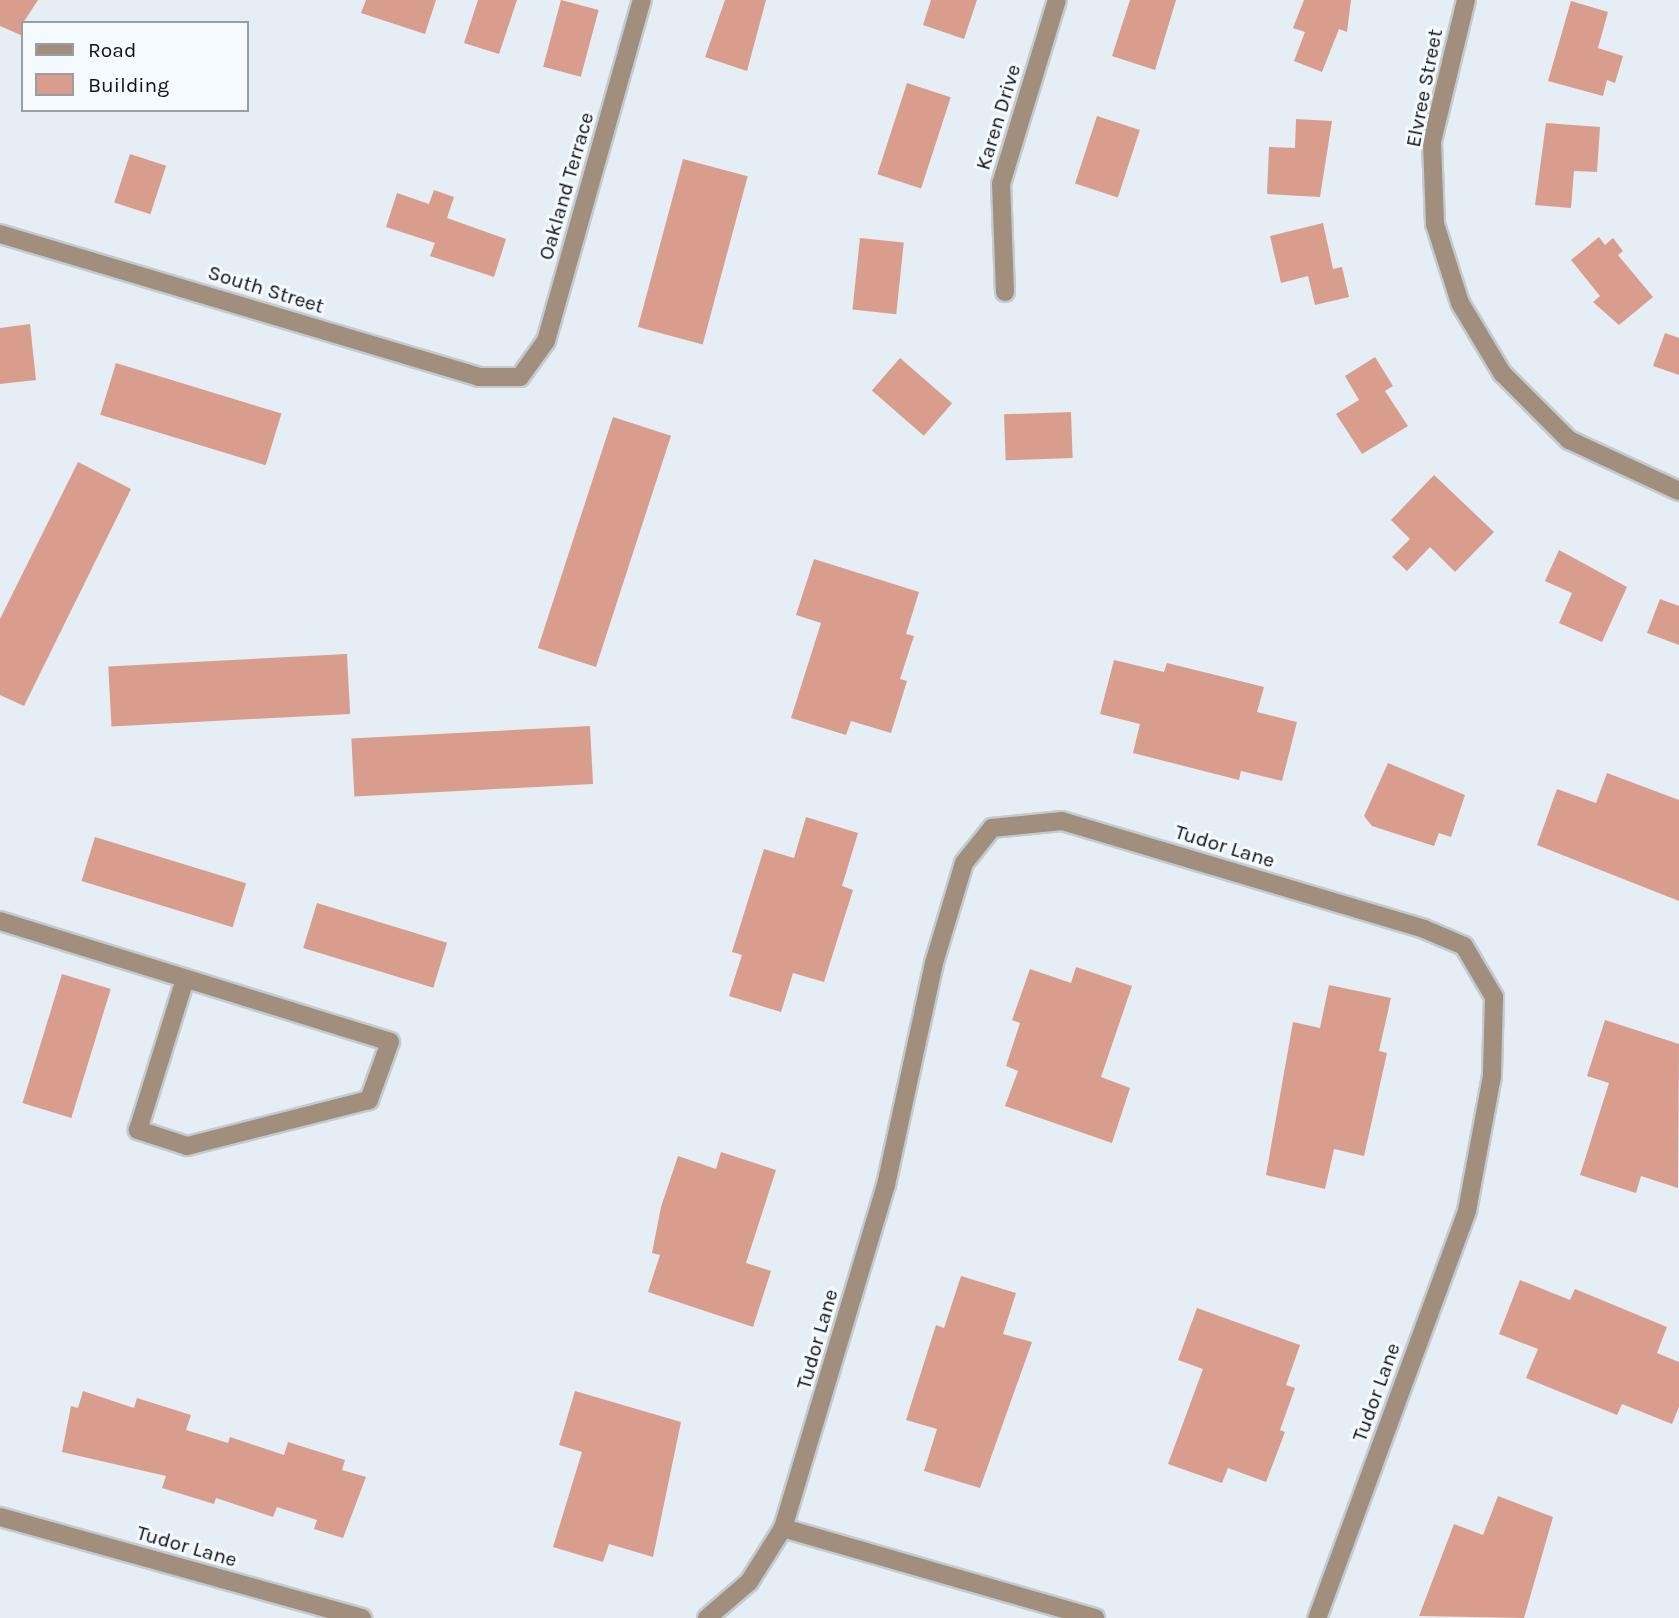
<!DOCTYPE html>
<style>
body{margin:0}
#map{position:relative;width:1679px;height:1618px;overflow:hidden;background:#e5eef5;font-family:Karla,sans-serif}
div>[style]{position:absolute}
[style*='--x']{left:calc(var(--x)*1px);top:calc(var(--y)*1px);width:calc(var(--w)*1px);rotate:calc(var(--a)*1deg)}
.building>*{inset:0;background:#d99d8d;transform-origin:0 0}
.roads{filter:drop-shadow(2px 0 #c3cbd1) drop-shadow(-2px 0 #c3cbd1) drop-shadow(0 2px #c3cbd1) drop-shadow(0 -2px #c3cbd1)}
.street>*{height:18px;margin:-9px;padding:0 9px;transform-origin:9px;border-radius:9px;background:#a18e7c}
span{translate:-50% -50%;white-space:nowrap;text-align:center;line-height:1.15;-webkit-text-stroke:6px #f5faff;paint-order:stroke}
.street-label{font-size:21px;color:#101316}
.legend{position:absolute;left:21px;top:21px;width:228px;height:91px;box-sizing:border-box;background:#f5faff;border:2px solid #999ea2;margin:0;padding:9px 12px;list-style:none;font-size:21px;color:#101316}
.legend li{display:flex;align-items:center;gap:14px;height:35px}
.legend b{width:35px;border:2px solid #999ea2}
</style>
<div id="map">
<div class="building">
<i style="clip-path:polygon(0 0,38px 0,23px 23px,23px 36px,0 26px)"></i>
<i style="clip-path:polygon(366px 0,436px 0,425px 34px,361px 13px)"></i>
<i style="clip-path:polygon(478px 0,517px 0,499px 54px,464px 43px)"></i>
<i style="left:561px;top:0;width:39px;height:69px;rotate:15deg"></i>
<i style="clip-path:polygon(725px 0,766px 0,747px 71px,705px 57px)"></i>
<i style="clip-path:polygon(931px 0,977px 0,964px 39px,923px 25px)"></i>
<i style="clip-path:polygon(1130px 0,1176px 0,1155px 70px,1112px 56px)"></i>
<i style="clip-path:polygon(1304px 0,1351px 0,1347px 32px,1339px 29px,1322px 72px,1294px 61px,1305px 32px,1293px 28px)"></i>
<i style="clip-path:polygon(1571px 1px,1608px 12px,1598px 48px,1623px 56px,1615px 83px,1607px 80px,1603px 96px,1548px 81px)"></i>
<i style="left:907px;top:83px;width:46px;height:96px;rotate:18deg"></i>
<i style="left:1097px;top:116px;width:45px;height:71px;rotate:18deg"></i>
<i style="clip-path:polygon(1296px 119px,1332px 121px,1320px 197px,1267px 194px,1269px 147px,1295px 148px)"></i>
<i style="clip-path:polygon(1546px 123px,1600px 127px,1597px 172px,1574px 171px,1571px 208px,1535px 205px)"></i>
<i style="left:130px;top:154px;width:38px;height:51px;rotate:18deg"></i>
<i style="left:683px;top:159px;width:67px;height:174px;rotate:15deg"></i>
<i style="clip-path:polygon(434px 190px,454px 197px,447px 218px,506px 239px,494px 277px,430px 256px,435px 243px,386px 227px,397px 193px,429px 204px)"></i>
<i style="clip-path:polygon(1323px 223px,1333px 269px,1342px 267px,1349px 297px,1315px 305px,1308px 276px,1281px 283px,1270px 236px)"></i>
<i style="clip-path:polygon(1599px 237px,1605px 245px,1613px 238px,1623px 251px,1618px 255px,1653px 297px,1619px 325px,1593px 302px,1600px 296px,1571px 260px)"></i>
<i style="left:860px;top:238px;width:44px;height:72px;rotate:6deg"></i>
<i style="clip-path:polygon(30px 324px,36px 380px,0 384px,0 328px)"></i>
<i style="clip-path:polygon(1665px 333px,1679px 338px,1679px 375px,1653px 366px)"></i>
<i style="clip-path:polygon(1375px 357px,1393px 386px,1385px 391px,1408px 426px,1362px 454px,1336px 414px,1359px 400px,1345px 376px)"></i>
<i style="left:900px;top:358px;width:69px;height:43px;rotate:41deg"></i>
<i style="left:116px;top:363px;width:173px;height:54px;rotate:17deg"></i>
<i style="left:1071px;top:412px;width:46px;height:67px;rotate:88deg"></i>
<i style="left:613px;top:417px;width:61px;height:243px;rotate:18deg"></i>
<i style="clip-path:polygon(78px 462px,131px 489px,24px 706px,0 695px,0 619px)"></i>
<i style="clip-path:polygon(1434px 475px,1494px 532px,1455px 572px,1430px 547px,1407px 571px,1392px 557px,1410px 539px,1391px 520px)"></i>
<i style="clip-path:polygon(1559px 550px,1627px 587px,1602px 642px,1559px 623px,1572px 593px,1545px 581px)"></i>
<i style="clip-path:polygon(814px 559px,919px 592px,906px 634px,914px 636px,900px 679px,907px 681px,891px 733px,851px 721px,846px 735px,791px 718px,821px 623px,796px 615px)"></i>
<i style="clip-path:polygon(1660px 599px,1679px 606px,1679px 645px,1647px 633px)"></i>
<i style="left:347px;top:654px;width:60px;height:239px;rotate:87deg"></i>
<i style="clip-path:polygon(1114px 660px,1164px 672px,1167px 663px,1264px 687px,1257px 712px,1297px 722px,1282px 781px,1241px 771px,1239px 780px,1133px 753px,1140px 724px,1100px 714px)"></i>
<i style="left:590px;top:726px;width:58px;height:239px;rotate:87deg"></i>
<i style="clip-path:polygon(1388px 763px,1465px 795px,1451px 837px,1439px 833px,1434px 846px,1372px 826px,1364px 816px)"></i>
<i style="clip-path:polygon(1607px 773px,1679px 800px,1679px 901px,1537px 845px,1557px 789px,1596px 803px)"></i>
<i style="clip-path:polygon(806px 817px,858px 833px,842px 886px,853px 890px,824px 982px,793px 973px,781px 1012px,729px 996px,742px 955px,732px 952px,764px 849px,794px 858px)"></i>
<i style="left:95px;top:837px;width:158px;height:46px;rotate:17deg"></i>
<i style="left:317px;top:903px;width:136px;height:47px;rotate:17deg"></i>
<i style="clip-path:polygon(1076px 967px,1132px 986px,1101px 1077px,1130px 1088px,1112px 1143px,1005px 1106px,1018px 1071px,1006px 1066px,1020px 1023px,1012px 1020px,1030px 969px,1071px 983px)"></i>
<i style="left:62px;top:974px;width:51px;height:135px;rotate:17deg"></i>
<i style="clip-path:polygon(1329px 985px,1391px 998px,1379px 1051px,1387px 1053px,1364px 1156px,1334px 1149px,1325px 1189px,1266px 1175px,1293px 1022px,1320px 1028px)"></i>
<i style="clip-path:polygon(1605px 1020px,1679px 1044px,1678px 1188px,1641px 1176px,1636px 1193px,1580px 1175px,1609px 1083px,1587px 1076px)"></i>
<i style="clip-path:polygon(721px 1152px,776px 1170px,746px 1263px,771px 1271px,753px 1327px,648px 1292px,660px 1255px,652px 1253px,661px 1207px,678px 1156px,716px 1169px)"></i>
<i style="clip-path:polygon(961px 1276px,1016px 1293px,1003px 1334px,1032px 1342px,980px 1488px,924px 1471px,937px 1429px,906px 1420px,936px 1325px,944px 1328px)"></i>
<i style="clip-path:polygon(1520px 1280px,1570px 1300px,1575px 1289px,1667px 1327px,1657px 1353px,1679px 1362px,1679px 1407px,1672px 1424px,1622px 1404px,1617px 1415px,1526px 1378px,1538px 1349px,1499px 1334px)"></i>
<i style="clip-path:polygon(1197px 1308px,1300px 1345px,1286px 1385px,1295px 1388px,1280px 1430px,1285px 1432px,1266px 1482px,1228px 1468px,1222px 1483px,1168px 1464px,1203px 1369px,1178px 1360px)"></i>
<i style="clip-path:polygon(83px 1391px,134px 1408px,137px 1398px,191px 1415px,186px 1430px,228px 1443px,230px 1437px,284px 1455px,288px 1442px,345px 1460px,342px 1470px,366px 1477px,343px 1538px,314px 1529px,317px 1520px,277px 1507px,273px 1517px,216px 1498px,214px 1504px,162px 1488px,166px 1476px,62px 1452px,71px 1406px,78px 1408px)"></i>
<i style="clip-path:polygon(575px 1391px,681px 1422px,653px 1557px,609px 1544px,603px 1562px,553px 1547px,582px 1452px,559px 1445px)"></i>
<i style="clip-path:polygon(1498px 1496px,1553px 1517px,1524px 1618px,1419px 1616px,1454px 1524px,1483px 1535px)"></i>
</div>
<div class="roads">
<div class="street">
<i style="--x:1466;--y:0;--w:146;--a:103.5"></i>
<i style="--x:1432;--y:142;--w:82;--a:87.9"></i>
<i style="--x:1435;--y:224;--w:83;--a:72.4"></i>
<i style="--x:1460;--y:303;--w:82;--a:59"></i>
<i style="--x:1502;--y:373;--w:95;--a:45"></i>
<i style="--x:1569;--y:440;--w:121;--a:24.9"></i>
<i style="--x:0;--y:234;--w:500;--a:16.6"></i>
<i style="--x:479;--y:377;--w:41;--a:0"></i>
<i style="--x:520;--y:377;--w:44;--a:-54.2"></i>
<i style="--x:546;--y:341;--w:354;--a:-74.3"></i>
<i style="--x:1005;--y:292;--w:108;--a:-92.1"></i>
<i style="--x:1001;--y:184;--w:192;--a:-73.1"></i>
<i style="--x:0;--y:921;--w:408;--a:17.2"></i>
<i style="--x:390;--y:1042;--w:62;--a:109.9"></i>
<i style="--x:369;--y:1100;--w:188;--a:165.8"></i>
<i style="--x:187;--y:1146;--w:52;--a:-161.9"></i>
<i style="--x:138;--y:1130;--w:158;--a:-72.7"></i>
<i style="--x:0;--y:1517;--w:376;--a:15.6"></i>
<i style="--x:783;--y:1528;--w:358;--a:-73.3"></i>
<i style="--x:886;--y:1185;--w:227;--a:-77.8"></i>
<i style="--x:934;--y:963;--w:104;--a:-73.3"></i>
<i style="--x:964;--y:863;--w:45;--a:-51.3"></i>
<i style="--x:992;--y:828;--w:70;--a:-5.7"></i>
<i style="--x:1062;--y:821;--w:378;--a:16.6"></i>
<i style="--x:1424;--y:929;--w:43;--a:23"></i>
<i style="--x:1464;--y:946;--w:59;--a:59.5"></i>
<i style="--x:1494;--y:997;--w:79;--a:91.5"></i>
<i style="--x:1492;--y:1076;--w:137;--a:100.5"></i>
<i style="--x:1467;--y:1211;--w:434;--a:110.2"></i>
<i style="--x:707;--y:1618;--w:55;--a:-40.6"></i>
<i style="--x:749;--y:1582;--w:64;--a:-57.8"></i>
<i style="--x:783;--y:1528;--w:325;--a:16.1"></i>
</div>
</div>
<div class="street-label">
<span style="left:1424px;top:88px;rotate:-79deg">Elvree Street</span>
<span style="left:998px;top:117px;rotate:-73deg">Karen Drive</span>
<span style="left:566px;top:186px;rotate:-74deg">Oakland Terrace</span>
<span style="left:266px;top:289px;rotate:17deg">South Street</span>
<span style="left:1225px;top:846px;rotate:17deg">Tudor Lane</span>
<span style="left:817px;top:1339px;rotate:-74deg">Tudor Lane</span>
<span style="left:1376px;top:1392px;rotate:-70deg">Tudor Lane</span>
<span style="left:187px;top:1546px;rotate:16deg">Tudor Lane</span>
</div>
<ul class="legend">
<li><b style="height:9px;background:#a18e7c"></b>Road</li>
<li><b style="height:19px;background:#d99d8d"></b>Building</li>
</ul>
</div>
